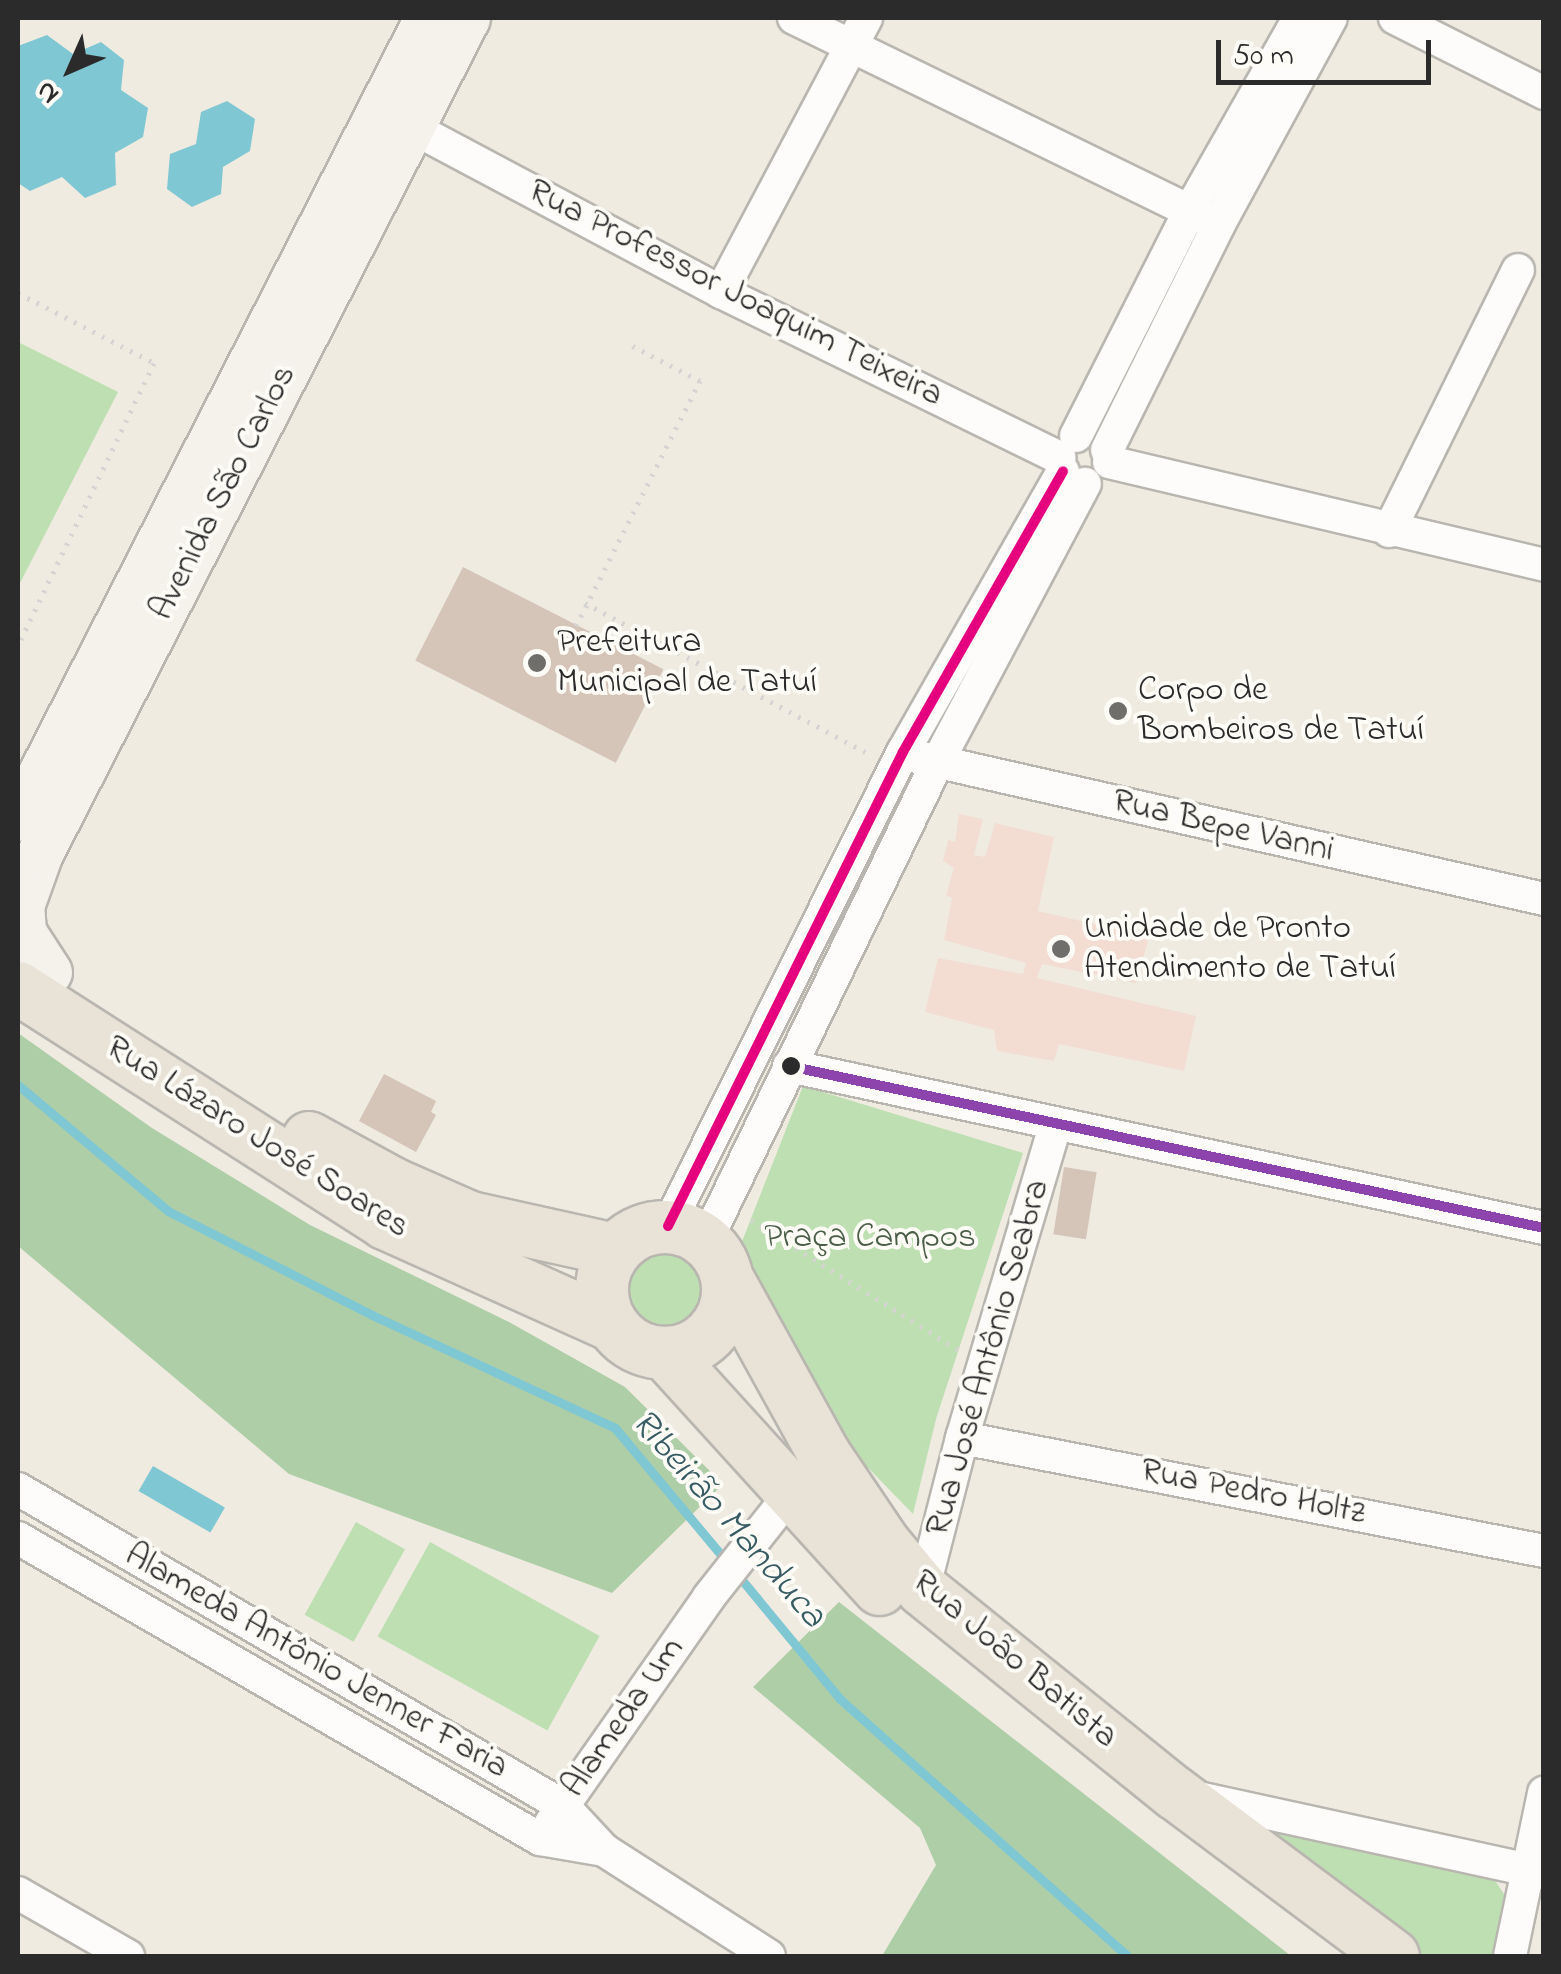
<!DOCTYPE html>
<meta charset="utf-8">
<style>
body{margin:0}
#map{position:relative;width:1561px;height:1974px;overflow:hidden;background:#efebe1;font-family:"Indie Flower",sans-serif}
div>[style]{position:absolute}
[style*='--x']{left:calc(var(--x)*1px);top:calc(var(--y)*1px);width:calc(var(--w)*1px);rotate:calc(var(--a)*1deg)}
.built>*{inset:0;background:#f3ddd3}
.green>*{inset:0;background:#bedfb2;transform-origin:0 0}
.round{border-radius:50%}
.forest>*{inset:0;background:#aecea7}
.water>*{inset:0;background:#80c7d4;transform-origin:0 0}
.stream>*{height:9px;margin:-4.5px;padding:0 4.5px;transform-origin:4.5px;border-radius:4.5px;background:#80c7d4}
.building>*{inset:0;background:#d5c4b8;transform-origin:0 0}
.path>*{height:5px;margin-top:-2.5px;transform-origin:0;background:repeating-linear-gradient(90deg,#d6d4d2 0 2.5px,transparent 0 10.5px)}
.roads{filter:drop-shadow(2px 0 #b9b6b0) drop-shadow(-2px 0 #b9b6b0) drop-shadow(0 2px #b9b6b0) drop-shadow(0 -2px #b9b6b0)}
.minor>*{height:32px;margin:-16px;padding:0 16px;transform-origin:16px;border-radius:16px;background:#fdfcfa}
.secondary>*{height:45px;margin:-22.5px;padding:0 22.5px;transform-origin:22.5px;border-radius:22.5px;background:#f5f2ec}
.primary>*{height:52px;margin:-26px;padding:0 26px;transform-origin:26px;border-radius:26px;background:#e8e2d7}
.primary>.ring{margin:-26px;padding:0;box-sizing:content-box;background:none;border:52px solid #e8e2d7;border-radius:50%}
.bus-1>*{height:10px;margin:-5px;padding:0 5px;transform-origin:5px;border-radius:5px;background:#8e44ad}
.bus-2>*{height:10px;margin:-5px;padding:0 5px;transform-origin:5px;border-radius:5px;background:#e5007d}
.dots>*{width:28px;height:28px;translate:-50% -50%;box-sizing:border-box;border:5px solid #fdfcf7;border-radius:50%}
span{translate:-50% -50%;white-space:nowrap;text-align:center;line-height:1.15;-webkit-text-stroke:8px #fdfcf7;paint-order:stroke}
.street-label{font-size:35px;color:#2b2b2b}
.poi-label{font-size:35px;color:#2b2b2b}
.left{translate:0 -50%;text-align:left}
.park-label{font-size:35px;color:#4b5e48}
.water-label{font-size:38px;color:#385c64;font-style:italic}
.frame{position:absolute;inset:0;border:20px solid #2b2b2b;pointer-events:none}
.north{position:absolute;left:20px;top:20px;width:100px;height:100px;-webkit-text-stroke:8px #fdfcf7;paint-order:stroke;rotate:225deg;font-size:28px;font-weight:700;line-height:40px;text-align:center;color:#2b2b2b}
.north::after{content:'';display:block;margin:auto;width:35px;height:45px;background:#2b2b2b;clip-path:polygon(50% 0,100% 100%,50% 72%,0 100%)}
.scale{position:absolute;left:1216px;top:40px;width:215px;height:45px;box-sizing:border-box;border:5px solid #2b2b2b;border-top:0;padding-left:12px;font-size:30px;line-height:35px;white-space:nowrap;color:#2b2b2b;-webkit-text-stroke:8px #fdfcf7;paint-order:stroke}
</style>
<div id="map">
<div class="built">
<i style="clip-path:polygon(959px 814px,983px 819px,974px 855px,985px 857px,995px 823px,1054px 837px,1038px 911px,1149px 937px,1136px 983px,1042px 964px,1037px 978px,1196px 1016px,1184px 1071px,1059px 1044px,1054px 1061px,997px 1051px,994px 1030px,925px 1012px,938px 958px,1023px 974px,1026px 963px,944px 940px,952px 898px,946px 895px,954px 868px,943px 861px,948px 840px,955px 842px)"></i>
</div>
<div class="green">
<i style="clip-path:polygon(18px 342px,118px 392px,18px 587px)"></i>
<i style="clip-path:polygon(803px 1086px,1023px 1153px,936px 1419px,913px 1514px,843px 1442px,789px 1371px,741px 1244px)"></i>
<i class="round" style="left:627px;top:1247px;width:84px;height:84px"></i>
<i style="left:356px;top:1522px;width:56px;height:106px;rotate:29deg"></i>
<i style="left:430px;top:1542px;width:194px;height:108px;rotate:29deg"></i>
<i style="clip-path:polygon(1271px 1828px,1494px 1879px,1506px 1897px,1497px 1956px,1414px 1956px,1267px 1831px)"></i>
</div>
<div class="forest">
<i style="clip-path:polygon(18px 1033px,152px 1128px,310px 1225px,509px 1322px,625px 1387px,723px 1484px,612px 1593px,289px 1474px,18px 1246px)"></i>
<i style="clip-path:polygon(839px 1602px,1291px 1956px,882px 1956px,936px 1865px,920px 1828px,753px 1687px)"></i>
</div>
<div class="water">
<i style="clip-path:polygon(47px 35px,73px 54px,101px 42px,124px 60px,121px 90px,148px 108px,143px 137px,115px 153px,116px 185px,85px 198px,62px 177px,30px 191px,18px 183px,18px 46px)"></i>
<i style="clip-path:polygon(227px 101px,255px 119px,250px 151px,223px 167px,221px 194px,192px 207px,167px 189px,170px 154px,196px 144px,201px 112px)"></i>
<i style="left:153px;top:1466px;width:83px;height:29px;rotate:30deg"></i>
</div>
<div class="stream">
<i style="--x:18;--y:1085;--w:196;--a:40"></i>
<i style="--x:168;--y:1211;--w:229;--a:27"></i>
<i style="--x:372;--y:1315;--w:268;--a:24.9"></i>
<i style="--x:615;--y:1428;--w:175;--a:50.1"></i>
<i style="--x:737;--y:1574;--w:162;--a:50.5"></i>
<i style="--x:840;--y:1699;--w:385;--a:41.8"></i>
</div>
<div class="building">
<i style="left:463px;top:567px;width:225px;height:105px;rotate:27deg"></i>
<i style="clip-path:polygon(384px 1074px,436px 1101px,431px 1112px,436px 1115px,416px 1152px,359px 1121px)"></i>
<i style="left:1064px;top:1167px;width:33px;height:68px;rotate:9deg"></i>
</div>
<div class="path">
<i style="--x:18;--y:293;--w:153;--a:27.2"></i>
<i style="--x:154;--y:363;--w:313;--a:115.7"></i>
<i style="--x:585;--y:603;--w:324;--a:28"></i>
<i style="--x:576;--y:626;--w:275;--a:-63.2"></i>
<i style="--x:700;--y:381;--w:80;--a:-152.5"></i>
<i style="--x:751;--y:1220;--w:244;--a:32.1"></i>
</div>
<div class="roads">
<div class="minor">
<i style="--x:794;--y:18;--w:461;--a:26"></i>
<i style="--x:1395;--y:18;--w:167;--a:26.7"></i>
<i style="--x:411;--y:127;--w:351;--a:28"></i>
<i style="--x:721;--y:292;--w:377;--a:26.1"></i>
<i style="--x:721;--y:292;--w:310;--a:-62.1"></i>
<i style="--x:1076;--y:436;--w:251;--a:-63.2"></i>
<i style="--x:1189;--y:212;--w:223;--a:-60.4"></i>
<i style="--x:1107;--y:450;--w:252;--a:-63.6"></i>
<i style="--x:1219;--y:224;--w:234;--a:-61.5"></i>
<i style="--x:1109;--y:462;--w:447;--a:13.3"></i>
<i style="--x:1389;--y:531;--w:291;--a:-63.7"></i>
<i style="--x:917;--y:757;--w:643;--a:12.76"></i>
<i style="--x:789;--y:1066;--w:772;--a:12.11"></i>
<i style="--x:668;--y:1226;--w:529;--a:-63.63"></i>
<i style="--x:903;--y:752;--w:323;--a:-60.3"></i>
<i style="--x:706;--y:1241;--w:531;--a:-64.21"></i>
<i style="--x:937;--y:763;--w:316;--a:-62.1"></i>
<i style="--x:962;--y:1438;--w:593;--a:10.99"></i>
<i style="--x:18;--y:1489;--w:630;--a:30.18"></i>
<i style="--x:563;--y:1806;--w:60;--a:47"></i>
<i style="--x:604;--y:1850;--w:196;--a:32.7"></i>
<i style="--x:18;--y:1538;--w:603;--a:29.97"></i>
<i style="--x:540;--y:1839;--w:65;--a:9.8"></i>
<i style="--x:923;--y:1590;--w:157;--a:-75.6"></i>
<i style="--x:962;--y:1438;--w:325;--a:-73.4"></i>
<i style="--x:1194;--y:1797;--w:358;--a:12.3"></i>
<i style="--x:551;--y:1823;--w:276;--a:-55"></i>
<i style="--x:709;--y:1597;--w:135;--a:-51.6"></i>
<i style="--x:18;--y:1893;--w:127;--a:29.8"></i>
<i style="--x:1510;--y:1956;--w:167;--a:-78.2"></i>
</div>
<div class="secondary">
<i style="--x:18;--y:818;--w:898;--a:-62.92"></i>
<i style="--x:49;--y:972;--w:48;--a:-123"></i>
<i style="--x:23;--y:932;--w:26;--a:-94"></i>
<i style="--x:21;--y:906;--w:56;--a:-70.3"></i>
<i style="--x:40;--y:853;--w:938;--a:-62.92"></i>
</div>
<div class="primary">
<i style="--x:18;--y:988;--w:436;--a:32.6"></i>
<i style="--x:385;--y:1223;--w:249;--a:24.2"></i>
<i style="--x:309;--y:1138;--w:96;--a:28.7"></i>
<i style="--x:393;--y:1184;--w:84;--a:23.8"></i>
<i style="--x:470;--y:1218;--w:148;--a:12.4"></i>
<i class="ring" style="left:602px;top:1227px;width:74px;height:74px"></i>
<i style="--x:728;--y:1280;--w:199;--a:61.1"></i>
<i style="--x:824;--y:1454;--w:107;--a:56"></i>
<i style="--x:884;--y:1543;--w:61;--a:50.3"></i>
<i style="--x:923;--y:1590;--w:324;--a:38.9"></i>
<i style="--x:1175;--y:1793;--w:272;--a:36.8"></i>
<i style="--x:665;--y:1353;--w:319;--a:47.7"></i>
</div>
</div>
<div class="bus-1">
<i style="--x:789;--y:1066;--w:772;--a:12.11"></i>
</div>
<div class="bus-2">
<i style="--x:668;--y:1226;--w:529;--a:-63.63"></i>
<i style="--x:903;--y:752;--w:323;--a:-60.3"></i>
</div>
<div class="dots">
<i style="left:537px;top:663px;background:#706e6b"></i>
<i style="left:1118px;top:711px;background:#706e6b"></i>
<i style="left:1061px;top:949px;background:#706e6b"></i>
<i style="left:791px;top:1066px;background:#2b2b2b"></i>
</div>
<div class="street-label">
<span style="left:735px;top:294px;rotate:27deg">Rua Professor Joaquim Teixeira</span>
<span style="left:224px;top:493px;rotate:-63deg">Avenida São Carlos</span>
<span style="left:1223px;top:827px;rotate:13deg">Rua Bepe Vanni</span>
<span style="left:257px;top:1138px;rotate:32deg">Rua Lázaro José Soares</span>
<span style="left:989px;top:1358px;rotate:-74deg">Rua José Antônio Seabra</span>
<span style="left:1253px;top:1493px;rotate:11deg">Rua Pedro Holtz</span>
<span style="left:1014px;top:1660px;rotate:40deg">Rua João Batista</span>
<span style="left:316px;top:1662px;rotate:30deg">Alameda Antônio Jenner Faria</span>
<span style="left:624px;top:1718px;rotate:-55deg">Alameda Um</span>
</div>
<div class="poi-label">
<span class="left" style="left:557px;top:663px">Prefeitura<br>Municipal de Tatuí</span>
<span class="left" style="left:1138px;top:711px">Corpo de<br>Bombeiros de Tatuí</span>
<span class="left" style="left:1084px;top:949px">Unidade de Pronto<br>Atendimento de Tatuí</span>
</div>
<div class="park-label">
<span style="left:870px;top:1238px">Praça Campos</span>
</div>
<div class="water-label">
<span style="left:727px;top:1520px;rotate:49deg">Ribeirão Manduca</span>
</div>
<div class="frame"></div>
<div class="north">N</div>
<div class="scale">50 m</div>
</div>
